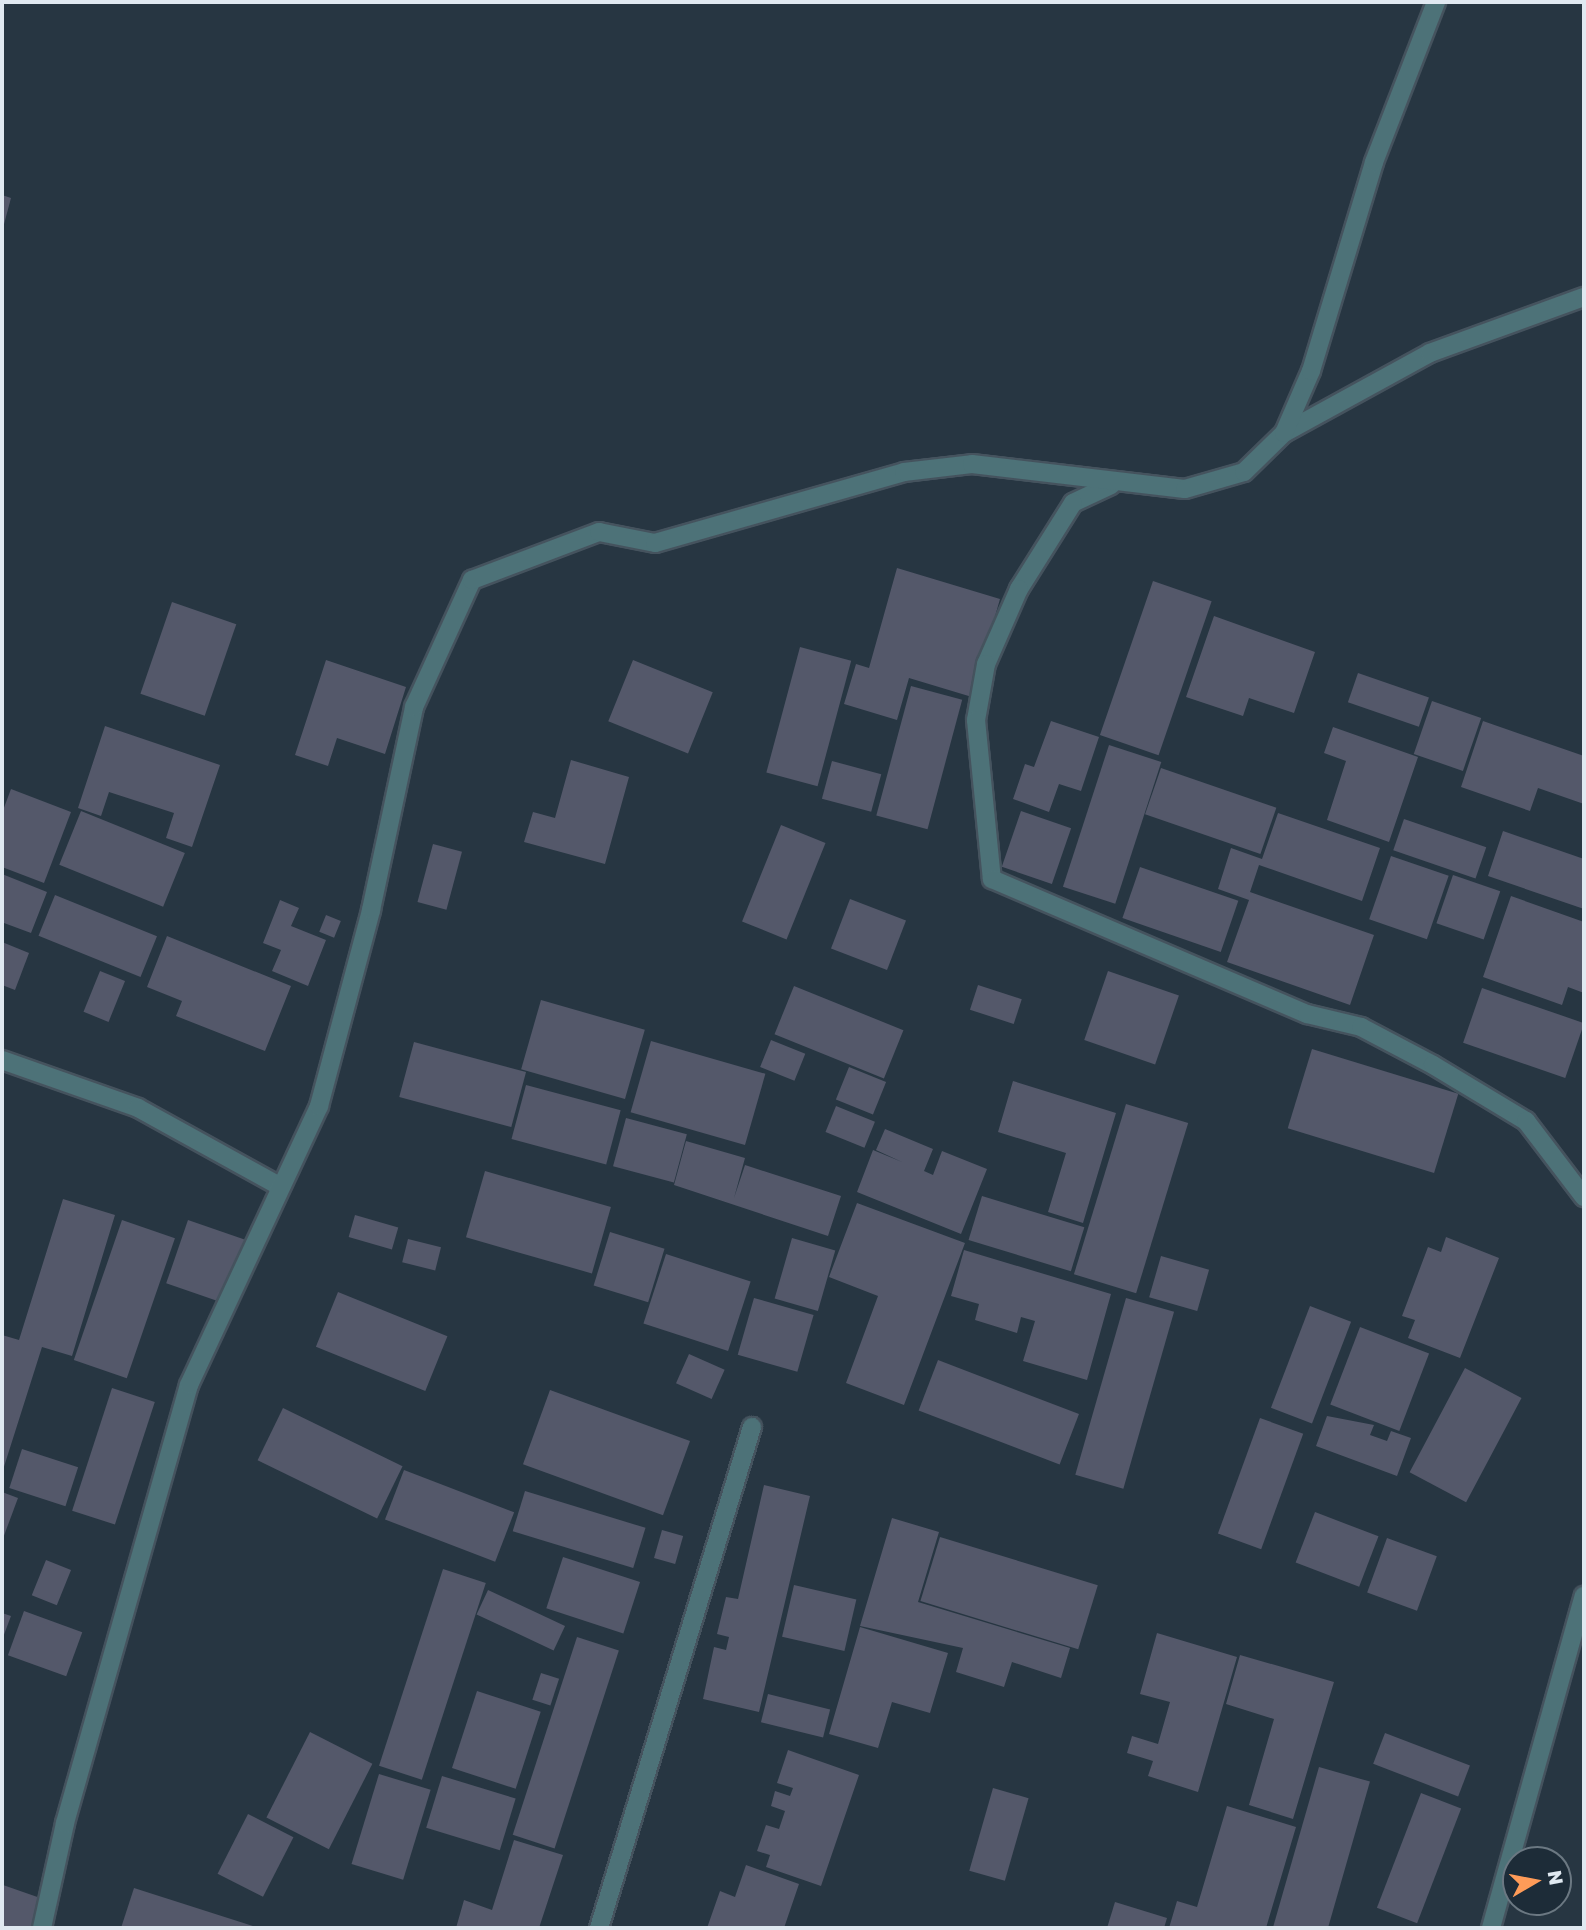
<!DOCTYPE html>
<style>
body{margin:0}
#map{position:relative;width:1586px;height:1930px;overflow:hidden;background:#273642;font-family:"Golos Text",sans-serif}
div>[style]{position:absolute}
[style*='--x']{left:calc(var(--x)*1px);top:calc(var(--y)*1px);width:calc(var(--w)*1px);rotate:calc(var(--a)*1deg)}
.building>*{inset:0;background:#54586a;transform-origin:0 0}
.roads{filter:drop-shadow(2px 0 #45535e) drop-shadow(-2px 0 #45535e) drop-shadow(0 2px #45535e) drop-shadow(0 -2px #45535e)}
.minor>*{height:18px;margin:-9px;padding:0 9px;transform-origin:9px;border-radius:9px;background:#4d7278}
span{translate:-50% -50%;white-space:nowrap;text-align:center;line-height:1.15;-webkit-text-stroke:5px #1d2c38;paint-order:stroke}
.frame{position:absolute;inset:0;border:4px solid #e0e9f1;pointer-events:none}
.north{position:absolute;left:1502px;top:1846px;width:70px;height:70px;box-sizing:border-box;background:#1d2c38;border:2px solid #6b7882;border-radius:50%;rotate:80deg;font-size:19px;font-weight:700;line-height:28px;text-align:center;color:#e0e9f1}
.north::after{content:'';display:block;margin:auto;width:24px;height:32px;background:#fe9b58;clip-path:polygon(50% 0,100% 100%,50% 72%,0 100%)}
</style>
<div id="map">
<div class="building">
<i style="clip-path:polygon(2px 195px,11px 198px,3px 228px,2px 228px)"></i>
<i style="clip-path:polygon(897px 568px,1000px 599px,972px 697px,909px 678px,897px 720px,844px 704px,856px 664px,869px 668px)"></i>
<i style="left:1153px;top:581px;width:62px;height:163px;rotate:19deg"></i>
<i style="left:172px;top:602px;width:68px;height:97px;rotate:19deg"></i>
<i style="clip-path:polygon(1214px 616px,1315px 652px,1294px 713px,1249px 698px,1243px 716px,1186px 697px)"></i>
<i style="left:800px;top:647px;width:53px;height:130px;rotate:15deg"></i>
<i style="clip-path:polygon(326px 660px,406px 687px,385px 754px,337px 738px,328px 766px,295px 755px)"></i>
<i style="left:633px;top:660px;width:86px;height:66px;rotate:22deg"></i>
<i style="left:1358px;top:673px;width:75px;height:31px;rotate:19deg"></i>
<i style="left:911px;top:686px;width:53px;height:134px;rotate:15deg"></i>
<i style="left:1432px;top:701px;width:52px;height:56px;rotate:19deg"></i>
<i style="clip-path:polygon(1051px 721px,1099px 737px,1081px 791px,1059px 784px,1049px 812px,1013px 799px,1025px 764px,1034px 767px)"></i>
<i style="clip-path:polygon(1483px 721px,1584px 756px,1584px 804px,1538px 788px,1530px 811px,1461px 787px)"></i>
<i style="clip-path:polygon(105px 726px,220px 765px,192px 847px,166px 838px,174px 813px,109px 792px,101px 816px,78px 808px)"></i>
<i style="clip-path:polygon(1333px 727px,1418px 757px,1389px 842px,1327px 820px,1346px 761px,1324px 753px)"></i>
<i style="left:1109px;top:745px;width:55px;height:149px;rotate:18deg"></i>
<i style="clip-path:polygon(571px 760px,629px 777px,605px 864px,524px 842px,533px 812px,555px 818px)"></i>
<i style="left:832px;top:761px;width:51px;height:39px;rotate:15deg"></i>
<i style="left:1161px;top:768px;width:122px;height:49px;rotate:19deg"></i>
<i style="clip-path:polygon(11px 789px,71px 812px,44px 883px,2px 867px,2px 813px)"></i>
<i style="left:81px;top:811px;width:112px;height:58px;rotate:22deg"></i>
<i style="left:1021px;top:811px;width:53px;height:59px;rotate:19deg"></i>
<i style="clip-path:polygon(1278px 813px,1380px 848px,1362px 901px,1259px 865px,1250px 892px,1374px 935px,1350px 1005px,1227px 962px,1249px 900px,1218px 889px,1231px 848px,1262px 859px)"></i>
<i style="left:1404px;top:819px;width:87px;height:33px;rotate:19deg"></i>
<i style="left:781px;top:825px;width:48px;height:104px;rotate:22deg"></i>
<i style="clip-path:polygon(1503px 831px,1584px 859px,1584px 909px,1488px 876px)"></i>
<i style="left:433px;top:844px;width:30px;height:60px;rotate:15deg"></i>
<i style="left:1391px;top:856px;width:61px;height:67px;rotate:19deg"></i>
<i style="left:1140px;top:867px;width:104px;height:54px;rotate:19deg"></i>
<i style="clip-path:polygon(2px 874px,47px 892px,31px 933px,4px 923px,2px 929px)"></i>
<i style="left:1453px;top:875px;width:50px;height:51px;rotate:19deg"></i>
<i style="left:55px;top:895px;width:110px;height:44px;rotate:22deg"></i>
<i style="clip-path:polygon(1511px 896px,1584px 922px,1584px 993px,1568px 987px,1562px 1005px,1483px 977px)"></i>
<i style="left:850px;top:899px;width:60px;height:53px;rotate:21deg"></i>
<i style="clip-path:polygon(280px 900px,299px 908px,291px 926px,326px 940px,308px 986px,272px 971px,281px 950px,263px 943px)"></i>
<i style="left:326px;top:915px;width:16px;height:18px;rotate:22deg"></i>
<i style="clip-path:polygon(167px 936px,291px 986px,265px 1051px,176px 1016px,182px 1001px,147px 987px)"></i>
<i style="clip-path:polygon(2px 942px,29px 953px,15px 990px,2px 985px)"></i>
<i style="left:100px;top:971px;width:27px;height:44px;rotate:22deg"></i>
<i style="left:1108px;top:971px;width:75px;height:73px;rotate:19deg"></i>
<i style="left:978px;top:985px;width:46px;height:26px;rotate:18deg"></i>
<i style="left:794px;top:986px;width:118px;height:52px;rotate:22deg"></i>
<i style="left:1482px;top:988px;width:108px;height:58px;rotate:19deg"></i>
<i style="left:541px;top:1000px;width:108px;height:72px;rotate:16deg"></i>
<i style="left:771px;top:1040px;width:37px;height:29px;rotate:22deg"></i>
<i style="left:651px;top:1041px;width:119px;height:74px;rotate:16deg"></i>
<i style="left:414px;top:1042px;width:116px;height:57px;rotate:15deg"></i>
<i style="left:1312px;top:1049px;width:153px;height:83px;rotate:17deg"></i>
<i style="left:849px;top:1067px;width:40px;height:35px;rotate:22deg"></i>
<i style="clip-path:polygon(1013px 1081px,1116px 1113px,1083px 1223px,1048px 1212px,1066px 1153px,998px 1132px)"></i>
<i style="left:526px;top:1085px;width:98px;height:56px;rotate:15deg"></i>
<i style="left:1126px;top:1104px;width:65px;height:178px;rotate:17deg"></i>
<i style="left:836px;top:1106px;width:42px;height:28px;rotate:22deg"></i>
<i style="left:626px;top:1118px;width:63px;height:50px;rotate:15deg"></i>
<i style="clip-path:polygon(885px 1129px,933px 1149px,924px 1171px,933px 1175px,942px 1151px,987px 1169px,961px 1234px,857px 1192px,873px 1150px,902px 1162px,876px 1150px)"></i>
<i style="clip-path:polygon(686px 1141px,745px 1158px,734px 1198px,745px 1165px,841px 1196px,828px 1236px,674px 1185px)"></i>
<i style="left:485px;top:1171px;width:131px;height:69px;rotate:16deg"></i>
<i style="left:982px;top:1196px;width:107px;height:46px;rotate:17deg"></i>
<i style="clip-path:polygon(63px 1199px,115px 1215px,72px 1356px,42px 1347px,2px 1473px,2px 1335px,19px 1340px)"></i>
<i style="clip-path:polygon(857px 1203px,965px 1243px,904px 1405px,846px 1383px,878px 1296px,829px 1277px)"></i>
<i style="left:355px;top:1215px;width:45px;height:23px;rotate:16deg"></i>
<i style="left:122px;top:1220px;width:56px;height:148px;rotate:19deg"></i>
<i style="left:188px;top:1220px;width:62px;height:67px;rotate:19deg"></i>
<i style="left:610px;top:1232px;width:57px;height:56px;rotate:17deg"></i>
<i style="clip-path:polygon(1446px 1237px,1499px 1258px,1460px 1358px,1408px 1338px,1415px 1320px,1402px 1316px,1428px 1247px,1441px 1252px)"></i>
<i style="left:792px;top:1238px;width:45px;height:63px;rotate:16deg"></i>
<i style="left:408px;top:1239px;width:34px;height:24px;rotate:14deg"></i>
<i style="clip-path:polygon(964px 1250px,1111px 1294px,1087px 1380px,1023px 1361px,1035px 1321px,1021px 1317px,1017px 1333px,975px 1320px,979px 1304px,951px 1296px)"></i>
<i style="left:666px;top:1254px;width:89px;height:73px;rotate:18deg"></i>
<i style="left:1161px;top:1256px;width:50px;height:43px;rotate:16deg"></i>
<i style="left:338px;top:1292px;width:118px;height:59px;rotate:22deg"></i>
<i style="left:754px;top:1298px;width:62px;height:59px;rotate:16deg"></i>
<i style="left:1126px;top:1298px;width:50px;height:184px;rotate:16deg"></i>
<i style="left:1310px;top:1306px;width:44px;height:109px;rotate:21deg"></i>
<i style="left:1360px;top:1327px;width:74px;height:83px;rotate:21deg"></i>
<i style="left:689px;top:1354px;width:39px;height:32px;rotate:24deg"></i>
<i style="left:938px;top:1360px;width:151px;height:54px;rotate:21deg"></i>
<i style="left:1465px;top:1368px;width:64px;height:118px;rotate:28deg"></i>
<i style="left:112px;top:1388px;width:45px;height:129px;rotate:18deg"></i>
<i style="left:550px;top:1390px;width:149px;height:79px;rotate:20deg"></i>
<i style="left:283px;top:1408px;width:133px;height:58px;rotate:26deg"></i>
<i style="clip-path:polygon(1327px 1416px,1374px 1425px,1370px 1435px,1387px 1441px,1391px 1431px,1411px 1438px,1397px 1476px,1316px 1446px)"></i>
<i style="left:1260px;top:1418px;width:46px;height:123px;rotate:20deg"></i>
<i style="left:22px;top:1449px;width:59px;height:41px;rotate:18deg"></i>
<i style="left:404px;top:1470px;width:118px;height:53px;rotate:21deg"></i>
<i style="clip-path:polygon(764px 1485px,810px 1496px,759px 1712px,703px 1699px,714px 1647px,726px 1650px,729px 1637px,717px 1634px,726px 1597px,738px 1599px)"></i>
<i style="left:525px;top:1491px;width:126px;height:42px;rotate:17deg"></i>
<i style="clip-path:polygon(2px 1492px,18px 1498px,2px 1541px)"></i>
<i style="left:1315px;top:1512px;width:68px;height:54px;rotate:21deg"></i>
<i style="clip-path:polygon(892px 1518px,939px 1532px,918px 1602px,1070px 1648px,1061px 1678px,1012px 1662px,1004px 1687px,956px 1672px,963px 1648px,860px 1626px)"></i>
<i style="left:662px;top:1530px;width:22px;height:29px;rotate:16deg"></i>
<i style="left:940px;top:1537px;width:165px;height:67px;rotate:17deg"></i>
<i style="left:1387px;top:1538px;width:53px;height:58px;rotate:20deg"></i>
<i style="left:563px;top:1557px;width:81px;height:54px;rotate:18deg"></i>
<i style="left:46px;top:1560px;width:27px;height:38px;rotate:22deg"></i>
<i style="left:443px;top:1569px;width:45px;height:207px;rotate:18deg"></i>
<i style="left:794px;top:1585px;width:64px;height:53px;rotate:13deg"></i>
<i style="left:488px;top:1590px;width:85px;height:27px;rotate:25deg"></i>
<i style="left:24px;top:1611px;width:62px;height:47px;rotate:20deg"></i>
<i style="clip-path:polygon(2px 1613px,11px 1616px,2px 1640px)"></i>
<i style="clip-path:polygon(860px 1627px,948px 1653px,930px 1713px,892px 1702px,878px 1748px,829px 1734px)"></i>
<i style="clip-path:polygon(1157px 1633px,1237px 1657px,1198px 1792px,1148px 1776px,1153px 1761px,1127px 1753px,1132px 1736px,1158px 1744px,1170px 1702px,1140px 1694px)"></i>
<i style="left:577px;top:1637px;width:44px;height:208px;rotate:18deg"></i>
<i style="clip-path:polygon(1240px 1655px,1334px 1682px,1293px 1819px,1249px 1805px,1274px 1719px,1226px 1704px)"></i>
<i style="left:541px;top:1673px;width:19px;height:28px;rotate:18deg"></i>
<i style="left:477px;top:1691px;width:67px;height:81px;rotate:18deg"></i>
<i style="left:768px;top:1694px;width:64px;height:29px;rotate:14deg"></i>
<i style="left:310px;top:1732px;width:70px;height:96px;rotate:27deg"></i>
<i style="left:1385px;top:1733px;width:91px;height:33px;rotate:21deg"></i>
<i style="clip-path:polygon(788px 1750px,859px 1775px,821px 1886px,766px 1867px,770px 1855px,757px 1851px,766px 1825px,779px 1829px,785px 1811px,771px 1806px,775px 1791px,790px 1796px,793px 1788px,777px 1783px)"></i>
<i style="left:1319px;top:1767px;width:53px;height:168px;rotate:16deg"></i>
<i style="left:379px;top:1774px;width:54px;height:94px;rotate:17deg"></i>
<i style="left:442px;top:1776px;width:77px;height:54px;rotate:17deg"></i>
<i style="left:993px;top:1788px;width:37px;height:86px;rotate:16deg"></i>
<i style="left:1421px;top:1793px;width:43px;height:123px;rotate:21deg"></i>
<i style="clip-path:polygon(1227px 1806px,1296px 1827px,1266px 1928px,1169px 1928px,1177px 1901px,1197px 1907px)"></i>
<i style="left:248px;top:1814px;width:51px;height:67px;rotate:27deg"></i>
<i style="clip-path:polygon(514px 1840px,563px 1855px,539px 1928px,456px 1928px,464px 1900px,492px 1910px)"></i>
<i style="clip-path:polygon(746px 1865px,799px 1884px,784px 1928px,707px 1928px,720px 1891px,735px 1897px)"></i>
<i style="clip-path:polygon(3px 1885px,46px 1900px,36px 1928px,2px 1928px)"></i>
<i style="clip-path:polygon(134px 1888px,259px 1928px,121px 1928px)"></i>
<i style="clip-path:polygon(1115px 1902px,1167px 1918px,1164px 1928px,1107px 1928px)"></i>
</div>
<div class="roads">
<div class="minor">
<i style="--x:1284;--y:433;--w:166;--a:-28.7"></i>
<i style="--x:1430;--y:353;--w:164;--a:-20"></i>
<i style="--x:1111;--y:485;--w:42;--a:154.7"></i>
<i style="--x:1073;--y:503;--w:102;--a:122.1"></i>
<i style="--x:1019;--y:589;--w:82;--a:113.7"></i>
<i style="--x:986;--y:664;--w:57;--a:100.1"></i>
<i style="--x:976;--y:720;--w:160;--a:84.3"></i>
<i style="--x:992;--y:879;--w:343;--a:23.2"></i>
<i style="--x:1307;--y:1014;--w:56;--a:13.5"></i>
<i style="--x:1361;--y:1027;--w:81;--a:27.8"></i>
<i style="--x:1433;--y:1065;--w:109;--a:31.1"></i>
<i style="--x:1526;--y:1121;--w:96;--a:52.7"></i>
<i style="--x:2;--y:1060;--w:144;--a:19.4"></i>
<i style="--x:138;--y:1108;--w:163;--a:28.9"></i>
<i style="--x:42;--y:1928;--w:107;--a:-77.6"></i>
<i style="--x:65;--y:1823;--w:455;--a:-74.2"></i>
<i style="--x:189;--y:1385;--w:308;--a:-65"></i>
<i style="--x:319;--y:1106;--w:203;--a:-75.1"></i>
<i style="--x:371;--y:910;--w:208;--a:-78"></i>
<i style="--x:414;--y:707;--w:140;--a:-65.5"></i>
<i style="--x:472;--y:580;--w:136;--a:-20.7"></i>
<i style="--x:599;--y:532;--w:57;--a:11.1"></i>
<i style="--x:655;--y:543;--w:259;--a:-15.9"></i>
<i style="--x:904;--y:472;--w:68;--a:-6.7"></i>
<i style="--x:972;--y:464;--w:214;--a:6.7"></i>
<i style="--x:1185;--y:489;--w:61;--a:-16.1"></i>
<i style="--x:1244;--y:472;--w:56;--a:-44.3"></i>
<i style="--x:1284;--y:433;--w:68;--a:-66.5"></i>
<i style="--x:1311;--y:371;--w:218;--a:-73.2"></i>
<i style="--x:1374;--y:162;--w:172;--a:-68.8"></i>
<i style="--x:599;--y:1928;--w:524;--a:-73.02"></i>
<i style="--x:1491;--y:1928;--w:345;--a:-74.4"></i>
</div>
</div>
<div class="frame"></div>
<div class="north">N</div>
</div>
